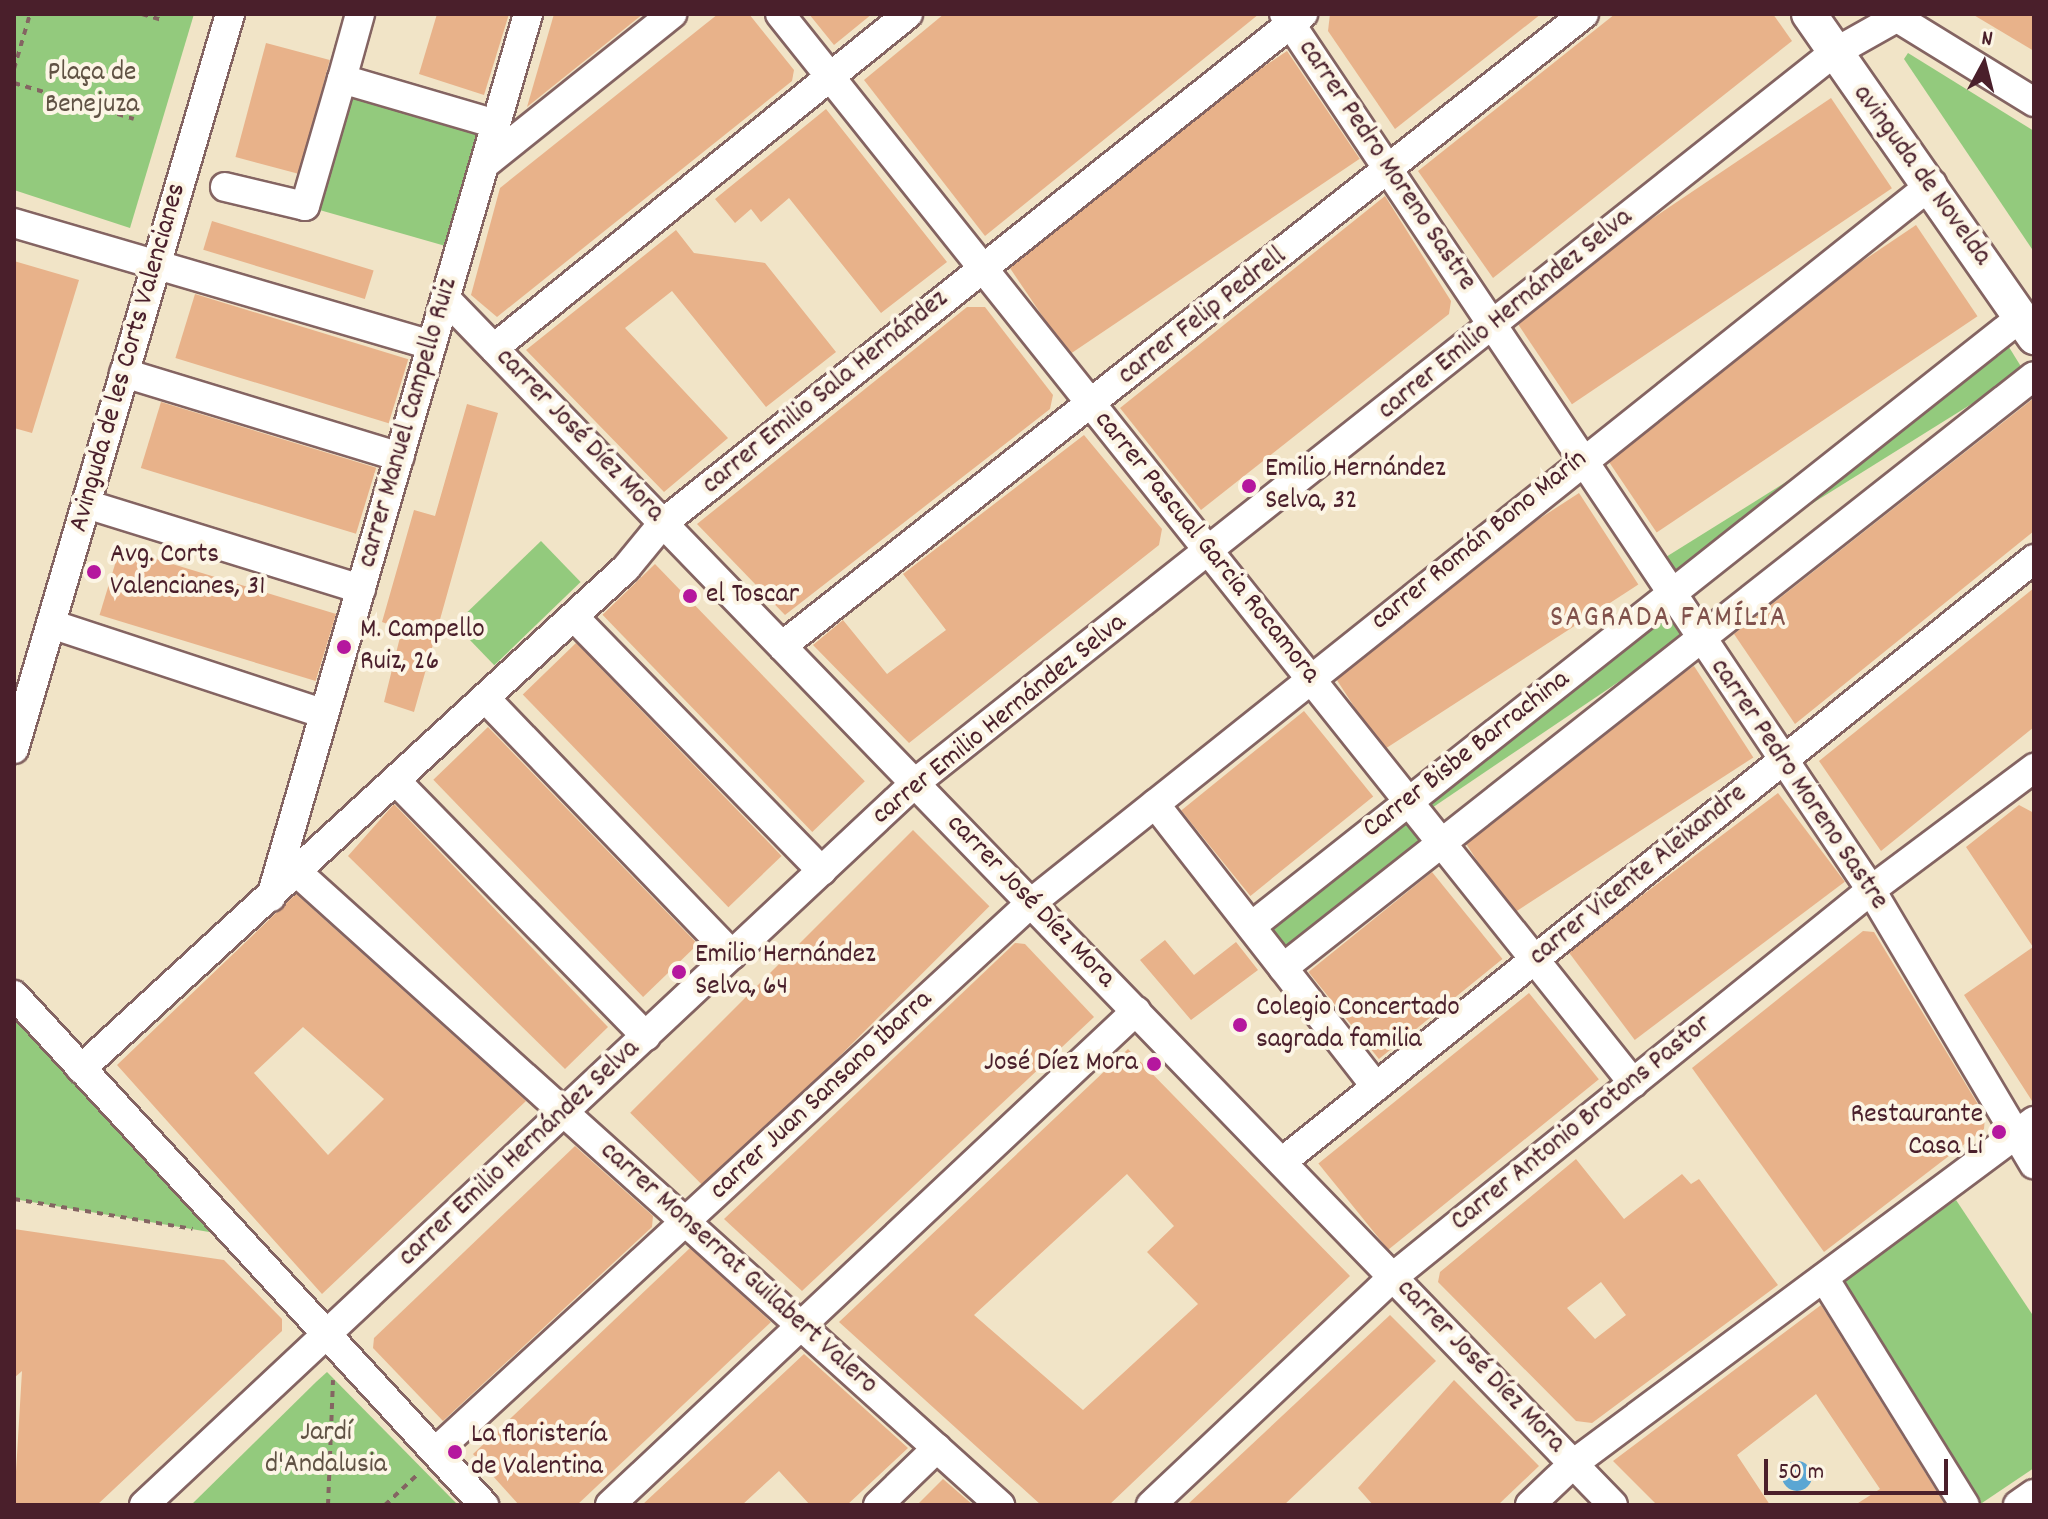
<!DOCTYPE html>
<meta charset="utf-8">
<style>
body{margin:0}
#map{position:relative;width:2048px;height:1519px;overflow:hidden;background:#f1e4c7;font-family:Dekko,sans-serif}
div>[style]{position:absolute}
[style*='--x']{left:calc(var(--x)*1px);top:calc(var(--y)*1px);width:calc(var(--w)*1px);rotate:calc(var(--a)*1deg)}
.green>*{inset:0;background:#93ca7d;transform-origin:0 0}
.water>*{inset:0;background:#5ba6d3}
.round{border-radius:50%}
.building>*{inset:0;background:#e8b28a;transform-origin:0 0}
.path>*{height:4px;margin-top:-2px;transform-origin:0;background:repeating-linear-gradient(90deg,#846462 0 6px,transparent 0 12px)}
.roads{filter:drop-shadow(2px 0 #846462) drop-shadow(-2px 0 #846462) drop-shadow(0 2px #846462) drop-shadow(0 -2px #846462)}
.minor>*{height:28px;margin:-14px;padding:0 14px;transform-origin:14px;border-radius:14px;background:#fff}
.major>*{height:34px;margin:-17px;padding:0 17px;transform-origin:17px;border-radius:17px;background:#fff}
.dots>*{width:22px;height:22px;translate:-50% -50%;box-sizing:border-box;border:4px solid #fcf5e5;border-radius:50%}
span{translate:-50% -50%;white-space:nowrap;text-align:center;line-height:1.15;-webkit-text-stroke:8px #fcf5e5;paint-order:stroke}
.park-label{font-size:28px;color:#605244}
.street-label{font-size:28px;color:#4a1f2b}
.poi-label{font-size:28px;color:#4a1f2b}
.left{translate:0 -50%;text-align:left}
.right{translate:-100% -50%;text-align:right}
.neighbourhood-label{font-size:30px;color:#81524c;letter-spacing:2px}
.frame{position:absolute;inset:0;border:16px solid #4a1f2b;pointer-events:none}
.north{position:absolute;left:1944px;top:24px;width:80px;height:80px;-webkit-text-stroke:6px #fcf5e5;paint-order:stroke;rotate:7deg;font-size:22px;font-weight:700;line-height:32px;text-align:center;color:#4a1f2b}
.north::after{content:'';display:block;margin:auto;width:28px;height:36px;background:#4a1f2b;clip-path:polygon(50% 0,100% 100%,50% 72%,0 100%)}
.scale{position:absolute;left:1764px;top:1459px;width:184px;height:36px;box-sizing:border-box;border:4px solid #4a1f2b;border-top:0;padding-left:10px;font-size:24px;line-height:28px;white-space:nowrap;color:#4a1f2b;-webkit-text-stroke:6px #fcf5e5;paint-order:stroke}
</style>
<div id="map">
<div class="green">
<i style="clip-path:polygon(14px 14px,194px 14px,130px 228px,14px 190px)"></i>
<i style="clip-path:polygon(1908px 53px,2034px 131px,2034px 252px,1904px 59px)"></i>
<i style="left:342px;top:79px;width:160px;height:132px;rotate:16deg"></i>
<i style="left:2007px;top:344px;width:32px;height:405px;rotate:58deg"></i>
<i style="left:541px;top:541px;width:57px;height:120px;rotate:46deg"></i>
<i style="left:1668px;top:610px;width:32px;height:310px;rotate:56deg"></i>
<i style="left:1405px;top:818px;width:34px;height:177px;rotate:54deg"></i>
<i style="clip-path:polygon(14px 1017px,221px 1234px,14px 1199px)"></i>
<i style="clip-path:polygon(1956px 1200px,2034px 1317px,2034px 1468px,1979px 1505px,1965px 1505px,1830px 1288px)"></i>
<i style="clip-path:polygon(327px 1372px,458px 1505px,191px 1505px,316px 1382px)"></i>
</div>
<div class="water">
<i class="round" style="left:1782px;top:1461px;width:30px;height:30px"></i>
</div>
<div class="building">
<i style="clip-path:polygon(437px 14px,509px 14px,484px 95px,419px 74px)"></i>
<i style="clip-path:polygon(554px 14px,643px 14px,527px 107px)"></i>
<i style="clip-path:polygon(718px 14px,749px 14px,794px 70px,792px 81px,497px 317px,471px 295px,500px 188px)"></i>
<i style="clip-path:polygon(809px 14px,872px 14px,834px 45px)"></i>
<i style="clip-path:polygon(944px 14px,1259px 14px,985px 236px,864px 80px)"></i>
<i style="clip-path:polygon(1330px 14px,1541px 14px,1395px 129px,1328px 31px)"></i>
<i style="clip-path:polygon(1615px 14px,1773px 14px,1792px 41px,1493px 278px,1418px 171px)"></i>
<i style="clip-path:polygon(1972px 14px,2034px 14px,2034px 51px)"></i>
<i style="left:266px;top:43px;width:66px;height:118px;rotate:15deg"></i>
<i style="left:1287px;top:51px;width:130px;height:351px;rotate:56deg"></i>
<i style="left:1831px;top:98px;width:109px;height:386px;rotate:56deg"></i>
<i style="clip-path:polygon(826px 109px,947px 262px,881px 313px,789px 198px,761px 222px,751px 209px,735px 223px,715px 199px)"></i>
<i style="clip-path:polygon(1385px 196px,1451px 301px,1449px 314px,1201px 510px,1120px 408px)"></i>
<i style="left:212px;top:221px;width:169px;height:30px;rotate:17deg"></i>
<i style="left:1916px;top:225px;width:110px;height:387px;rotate:56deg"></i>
<i style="clip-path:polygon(676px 230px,694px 253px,765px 263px,836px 352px,766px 407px,672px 291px,625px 328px,728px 438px,664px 492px,526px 350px)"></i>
<i style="clip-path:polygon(14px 261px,79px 280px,32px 433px,14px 428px)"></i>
<i style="left:195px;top:294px;width:223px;height:67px;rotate:17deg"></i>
<i style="clip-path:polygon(967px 307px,985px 307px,1053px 395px,1050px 409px,785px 615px,697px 524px)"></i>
<i style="clip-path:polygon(2034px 398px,2034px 531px,1795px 724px,1734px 634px)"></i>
<i style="left:161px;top:402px;width:225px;height:69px;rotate:17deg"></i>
<i style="clip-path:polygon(467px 404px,498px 413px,414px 712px,384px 702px,402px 629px,382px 622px,414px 510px,435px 516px)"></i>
<i style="clip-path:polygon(1084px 435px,1162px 529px,1159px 545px,909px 743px,813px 645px,843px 620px,887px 674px,946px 630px,903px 574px)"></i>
<i style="left:1579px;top:493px;width:109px;height:305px;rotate:57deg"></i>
<i style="left:120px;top:548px;width:226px;height:70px;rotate:17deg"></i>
<i style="left:655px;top:564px;width:302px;height:73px;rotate:46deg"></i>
<i style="clip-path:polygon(2034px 588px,2034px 727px,1881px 851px,1819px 761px)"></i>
<i style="left:576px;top:643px;width:296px;height:74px;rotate:46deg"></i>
<i style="left:1694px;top:666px;width:109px;height:288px;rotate:57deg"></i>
<i style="left:1304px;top:711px;width:110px;height:158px;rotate:51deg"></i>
<i style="left:488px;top:727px;width:302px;height:76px;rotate:46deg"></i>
<i style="left:1778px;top:793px;width:111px;height:263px;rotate:53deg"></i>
<i style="clip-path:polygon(394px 804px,608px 1027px,565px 1069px,348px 856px)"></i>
<i style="clip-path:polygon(2019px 805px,2034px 813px,2034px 1104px,1964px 995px,2033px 947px,1966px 847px)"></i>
<i style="left:913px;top:830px;width:108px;height:400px;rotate:45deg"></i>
<i style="left:1432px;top:872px;width:112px;height:159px;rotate:51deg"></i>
<i style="clip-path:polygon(evenodd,296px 894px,526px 1101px,322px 1294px,117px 1065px,296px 894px,303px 1027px,384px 1099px,328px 1155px,254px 1073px,303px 1027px)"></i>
<i style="clip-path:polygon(1863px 931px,1874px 932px,1985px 1116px,1984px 1129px,1824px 1252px,1692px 1068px)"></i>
<i style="clip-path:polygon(1165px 940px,1194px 975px,1236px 942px,1258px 970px,1191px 1020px,1140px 960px)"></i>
<i style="clip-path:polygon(1015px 943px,1025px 944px,1094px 1017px,802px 1291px,724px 1219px)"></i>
<i style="left:1529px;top:993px;width:111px;height:271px;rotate:51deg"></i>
<i style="clip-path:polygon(evenodd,1128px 1049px,1350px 1276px,1109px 1505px,1041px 1505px,839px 1322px,1128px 1049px,1127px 1174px,1174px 1226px,1147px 1252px,1198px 1304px,1083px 1410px,974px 1315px,1127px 1174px)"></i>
<i style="clip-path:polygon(575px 1146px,653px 1216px,652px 1227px,443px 1421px,373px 1348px,374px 1338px)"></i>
<i style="clip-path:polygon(evenodd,1576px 1159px,1624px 1219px,1682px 1174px,1691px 1184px,1699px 1179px,1778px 1285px,1592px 1423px,1576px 1421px,1438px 1282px,1440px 1272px,1576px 1159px,1601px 1282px,1626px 1315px,1595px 1339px,1567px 1308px,1601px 1282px)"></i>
<i style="clip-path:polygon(14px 1229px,224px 1260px,282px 1319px,282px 1331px,97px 1505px,14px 1505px,22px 1371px,14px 1378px)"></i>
<i style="clip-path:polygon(690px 1248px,771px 1322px,577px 1505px,519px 1505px,473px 1454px)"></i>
<i style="clip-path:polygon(1821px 1305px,1945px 1505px,1855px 1505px,1880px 1489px,1816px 1394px,1737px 1455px,1770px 1505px,1657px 1505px,1613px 1461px)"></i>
<i style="clip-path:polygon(1390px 1315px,1436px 1361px,1284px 1505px,1187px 1505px)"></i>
<i style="clip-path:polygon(804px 1354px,908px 1448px,847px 1505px,810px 1505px,779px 1471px,742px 1505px,642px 1505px)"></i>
<i style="clip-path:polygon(1454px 1380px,1539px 1466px,1498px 1505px,1373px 1505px,1358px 1488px)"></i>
<i style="clip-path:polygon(943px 1479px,973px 1505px,917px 1505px)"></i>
</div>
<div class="path">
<i style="--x:142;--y:14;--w:21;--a:17"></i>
<i style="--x:14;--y:69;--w:57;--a:-73.8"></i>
<i style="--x:14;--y:83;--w:125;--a:16.7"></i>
<i style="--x:14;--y:1199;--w:181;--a:9.5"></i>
<i style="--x:328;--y:1505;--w:125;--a:-87.7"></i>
<i style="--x:385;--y:1505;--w:45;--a:-43.2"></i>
</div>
<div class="roads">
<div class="minor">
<i style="--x:780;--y:14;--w:1368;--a:51.41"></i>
<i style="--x:1284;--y:14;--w:1054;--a:56.17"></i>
<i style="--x:1871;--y:890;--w:319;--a:59.3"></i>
<i style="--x:1891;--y:14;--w:168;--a:31.6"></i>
<i style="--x:342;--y:79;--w:67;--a:-74.5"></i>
<i style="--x:485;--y:164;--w:240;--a:-38.7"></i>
<i style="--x:225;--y:187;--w:82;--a:13.4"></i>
<i style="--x:305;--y:206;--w:132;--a:-73.8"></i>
<i style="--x:342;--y:79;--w:160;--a:16.3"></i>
<i style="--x:14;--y:223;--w:435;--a:16.3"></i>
<i style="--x:446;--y:299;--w:1678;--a:45.94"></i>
<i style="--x:494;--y:348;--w:532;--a:-38.9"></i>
<i style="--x:124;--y:373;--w:288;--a:16.9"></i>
<i style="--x:86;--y:504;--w:288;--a:17.2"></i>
<i style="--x:574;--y:617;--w:355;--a:45.7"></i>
<i style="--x:51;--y:624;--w:287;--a:18.2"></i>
<i style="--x:782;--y:646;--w:1021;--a:-38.24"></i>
<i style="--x:486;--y:699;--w:355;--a:46.1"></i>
<i style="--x:14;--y:749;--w:766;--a:-73.62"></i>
<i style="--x:397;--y:782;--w:356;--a:45.6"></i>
<i style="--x:1155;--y:804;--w:359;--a:52"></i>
<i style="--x:298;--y:873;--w:945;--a:42"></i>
<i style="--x:271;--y:897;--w:920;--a:-73.77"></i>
<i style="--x:1253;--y:925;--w:978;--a:-38.36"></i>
<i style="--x:1283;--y:968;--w:956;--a:-38.25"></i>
<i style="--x:14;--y:995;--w:694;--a:47.34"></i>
<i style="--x:81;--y:1069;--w:740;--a:-42.59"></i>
<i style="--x:626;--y:568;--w:58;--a:-50.6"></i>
<i style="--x:663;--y:523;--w:818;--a:-38.5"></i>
<i style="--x:1282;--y:1162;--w:964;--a:-38.72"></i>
<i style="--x:1824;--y:1278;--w:267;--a:58.2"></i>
<i style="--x:436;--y:1451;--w:809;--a:-42.65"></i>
<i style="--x:1031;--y:903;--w:1153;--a:-38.59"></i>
<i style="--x:144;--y:1505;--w:1056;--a:-43.12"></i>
<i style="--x:915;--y:783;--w:1171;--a:-38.48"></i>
<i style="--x:1832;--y:54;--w:81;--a:-29.4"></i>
<i style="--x:610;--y:1505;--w:722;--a:-43.2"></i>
<i style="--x:878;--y:1505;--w:82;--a:-44"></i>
<i style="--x:1151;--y:1505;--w:332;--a:-43.3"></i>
<i style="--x:1393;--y:1277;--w:615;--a:-38.99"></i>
<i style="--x:1871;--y:890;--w:204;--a:-36.8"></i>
<i style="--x:1530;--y:1505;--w:59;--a:-43.6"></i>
<i style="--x:1573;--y:1464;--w:575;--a:-36.65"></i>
<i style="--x:2018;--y:1505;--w:19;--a:-35"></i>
</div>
<div class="major">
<i style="--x:1809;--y:14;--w:394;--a:55.1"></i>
</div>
</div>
<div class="dots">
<i style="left:1249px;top:486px;background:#b5179e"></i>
<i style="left:94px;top:572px;background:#b5179e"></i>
<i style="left:690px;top:596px;background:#b5179e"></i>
<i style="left:344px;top:647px;background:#b5179e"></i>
<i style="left:679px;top:972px;background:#b5179e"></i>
<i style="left:1240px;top:1025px;background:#b5179e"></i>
<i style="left:1154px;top:1064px;background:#b5179e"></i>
<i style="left:1999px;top:1132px;background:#b5179e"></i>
<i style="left:455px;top:1452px;background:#b5179e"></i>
</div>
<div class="park-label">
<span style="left:92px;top:90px">Plaça de<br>Benejuza</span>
<span style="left:326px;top:1450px">Jardí<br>d'Andalusia</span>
</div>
<div class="street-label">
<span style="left:1386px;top:166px;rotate:56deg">carrer Pedro Moreno Sastre</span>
<span style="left:1921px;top:176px;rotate:54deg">avinguda de Novelda</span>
<span style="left:1506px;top:315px;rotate:-39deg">carrer Emilio Hernández Selva</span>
<span style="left:1203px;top:317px;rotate:-38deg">carrer Felip Pedrell</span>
<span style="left:129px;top:358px;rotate:-74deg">Avinguda de les Corts Valencianes</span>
<span style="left:826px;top:393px;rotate:-39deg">carrer Emilio Sala Hernández</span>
<span style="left:409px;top:423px;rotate:-74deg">carrer Manuel Campello Ruiz</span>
<span style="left:579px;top:436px;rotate:46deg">carrer José Díez Mora</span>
<span style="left:1480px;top:541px;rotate:-39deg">carrer Román Bono Marín</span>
<span style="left:1206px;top:548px;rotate:51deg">carrer Pascual Garcia Rocamora</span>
<span style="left:1000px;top:720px;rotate:-39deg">carrer Emilio Hernández Selva</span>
<span style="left:1467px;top:755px;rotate:-38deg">Carrer Bisbe Barrachina</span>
<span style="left:1798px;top:785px;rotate:56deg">carrer Pedro Moreno Sastre</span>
<span style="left:1639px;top:876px;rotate:-39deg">carrer Vicente Aleixandre</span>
<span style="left:1030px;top:902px;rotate:46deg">carrer José Díez Mora</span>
<span style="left:822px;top:1096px;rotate:-43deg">carrer Juan Sansano Ibarra</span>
<span style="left:1582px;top:1124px;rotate:-39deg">Carrer Antonio Brotons Pastor</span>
<span style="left:520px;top:1154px;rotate:-43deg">carrer Emilio Hernández Selva</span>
<span style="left:738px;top:1269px;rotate:42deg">carrer Monserrat Guilabert Valero</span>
<span style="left:1480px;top:1367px;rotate:46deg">carrer José Díez Mora</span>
</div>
<div class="poi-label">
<span class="left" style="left:1265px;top:486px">Emilio Hernández<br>Selva, 32</span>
<span class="left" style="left:110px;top:572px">Avg. Corts<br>Valencianes, 31</span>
<span class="left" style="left:706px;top:596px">el Toscar</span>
<span class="left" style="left:360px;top:647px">M. Campello<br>Ruiz, 26</span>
<span class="left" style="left:695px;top:972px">Emilio Hernández<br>Selva, 64</span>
<span class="left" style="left:1256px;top:1025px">Colegio Concertado<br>sagrada familia</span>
<span class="right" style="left:1138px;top:1064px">José Díez Mora</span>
<span class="right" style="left:1983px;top:1132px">Restaurante<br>Casa Li</span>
<span class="left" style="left:471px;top:1452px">La floristería<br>de Valentina</span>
</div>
<div class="neighbourhood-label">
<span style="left:1669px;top:620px">SAGRADA FAMÍLIA</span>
</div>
<div class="frame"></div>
<div class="north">N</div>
<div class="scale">50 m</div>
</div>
